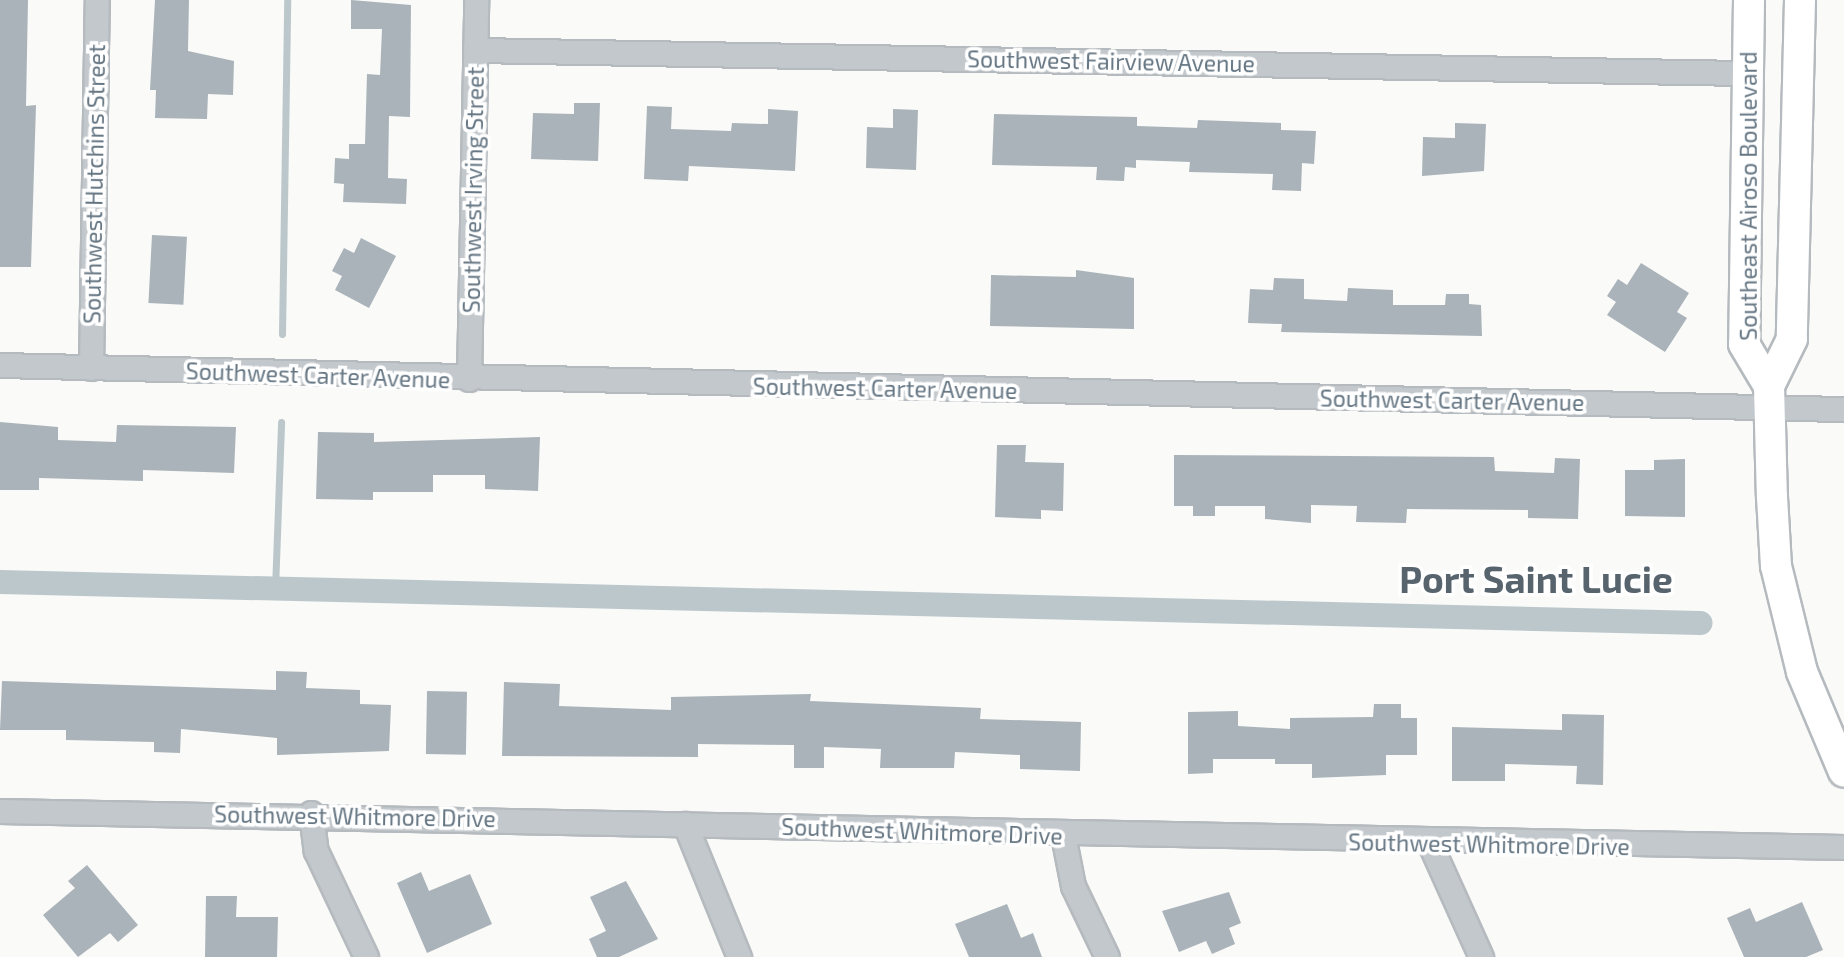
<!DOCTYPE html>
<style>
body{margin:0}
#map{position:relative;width:1844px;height:957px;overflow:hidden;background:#fafaf8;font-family:"Exo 2",sans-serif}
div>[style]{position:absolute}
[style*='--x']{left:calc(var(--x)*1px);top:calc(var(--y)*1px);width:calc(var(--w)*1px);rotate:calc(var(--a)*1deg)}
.stream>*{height:7px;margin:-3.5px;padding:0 3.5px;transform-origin:3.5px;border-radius:3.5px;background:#bbc7cb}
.canal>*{height:24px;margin:-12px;padding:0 12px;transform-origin:12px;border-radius:12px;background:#bbc7cb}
.building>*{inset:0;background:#aab3b9;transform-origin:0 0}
.roads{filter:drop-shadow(2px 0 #b5babe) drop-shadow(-2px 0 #b5babe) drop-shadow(0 2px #b5babe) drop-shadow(0 -2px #b5babe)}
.minor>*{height:23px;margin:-11.5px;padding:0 11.5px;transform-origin:11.5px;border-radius:11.5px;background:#c3c8cc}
.major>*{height:30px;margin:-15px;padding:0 15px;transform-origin:15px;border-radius:15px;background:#fff}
span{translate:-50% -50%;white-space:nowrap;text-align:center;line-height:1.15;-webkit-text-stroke:7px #fff;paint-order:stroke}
.street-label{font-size:23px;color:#657683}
.town-label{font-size:37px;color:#57646e;font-weight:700}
</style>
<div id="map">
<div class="stream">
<i style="--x:282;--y:334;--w:334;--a:-89.1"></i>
<i style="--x:275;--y:589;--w:167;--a:-87.9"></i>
</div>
<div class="canal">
<i style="--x:0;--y:582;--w:1701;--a:1.38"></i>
</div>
<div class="building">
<i style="clip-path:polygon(0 0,28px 0,26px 106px,36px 105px,31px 267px,0 267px)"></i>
<i style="clip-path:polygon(155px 0,189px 0,188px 51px,234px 61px,233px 95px,208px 94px,207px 119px,155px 118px,156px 90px,150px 90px)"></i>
<i style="clip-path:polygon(351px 0,411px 5px,410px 117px,389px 116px,388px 178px,407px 179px,406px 204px,343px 202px,344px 184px,334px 183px,335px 158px,349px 159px,349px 144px,365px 144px,367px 74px,380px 75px,382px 29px,351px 29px)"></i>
<i style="clip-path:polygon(574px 103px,600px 103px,598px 161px,531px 159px,533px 113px,574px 114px)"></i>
<i style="clip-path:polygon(647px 106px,672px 107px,671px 129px,731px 131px,732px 123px,768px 124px,768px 109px,798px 111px,795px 171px,689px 166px,688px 181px,644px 179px)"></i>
<i style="clip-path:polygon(893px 109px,918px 110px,916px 170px,866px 168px,867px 127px,893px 128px)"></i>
<i style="clip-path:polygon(994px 114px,1137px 117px,1137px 126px,1197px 128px,1198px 120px,1281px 123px,1281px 130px,1316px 131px,1314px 164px,1302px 163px,1301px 191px,1272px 190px,1273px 174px,1189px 172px,1190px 162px,1136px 160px,1136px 168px,1125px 167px,1124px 181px,1096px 180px,1097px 167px,992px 165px)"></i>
<i style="clip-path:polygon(1455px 123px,1486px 124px,1484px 171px,1422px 176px,1423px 137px,1455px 138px)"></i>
<i style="left:152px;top:235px;width:35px;height:68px;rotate:3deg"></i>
<i style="clip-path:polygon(361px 238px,396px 256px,369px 308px,335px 290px,342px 276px,332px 271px,344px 248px,354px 253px)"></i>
<i style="clip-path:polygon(1641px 263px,1689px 293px,1677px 312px,1687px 318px,1665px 352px,1607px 315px,1616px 302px,1607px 296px,1618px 279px,1627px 285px)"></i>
<i style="clip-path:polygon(1076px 270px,1134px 278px,1134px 329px,990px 326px,991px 275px,1076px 277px)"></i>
<i style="clip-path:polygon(1274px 278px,1304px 279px,1304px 299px,1347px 301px,1348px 288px,1393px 290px,1393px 305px,1445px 305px,1446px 294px,1469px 294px,1469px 304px,1481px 305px,1482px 336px,1281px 332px,1282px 324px,1248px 323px,1250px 289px,1273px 290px)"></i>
<i style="clip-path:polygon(0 422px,58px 427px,58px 440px,116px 442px,117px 425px,236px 427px,234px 473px,143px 470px,143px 481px,39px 478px,39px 490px,0 490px)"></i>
<i style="clip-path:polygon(318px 432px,374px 433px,374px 442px,540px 437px,538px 491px,485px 489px,485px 475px,433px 475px,433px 492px,373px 492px,373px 500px,316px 499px)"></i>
<i style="clip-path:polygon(997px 445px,1026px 445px,1025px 462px,1064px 463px,1063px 511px,1041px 510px,1041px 519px,995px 517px)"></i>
<i style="clip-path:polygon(1174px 455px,1494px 457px,1495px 471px,1554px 473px,1555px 458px,1580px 459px,1578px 519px,1528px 518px,1528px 510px,1407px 509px,1406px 523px,1356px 522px,1357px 506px,1311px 505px,1311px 523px,1265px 519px,1265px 506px,1215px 506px,1215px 516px,1193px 516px,1193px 506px,1174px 506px)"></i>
<i style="clip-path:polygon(1685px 459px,1685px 517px,1625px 516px,1625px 470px,1654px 470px,1654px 460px)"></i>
<i style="clip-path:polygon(276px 671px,307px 672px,306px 688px,360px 690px,360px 704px,391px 705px,389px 751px,277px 755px,277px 738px,181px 729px,180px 753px,154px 752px,154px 742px,66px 740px,66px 730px,0 730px,2px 681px,276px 690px)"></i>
<i style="clip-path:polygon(504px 682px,560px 684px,559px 706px,671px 710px,671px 697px,811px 694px,810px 701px,981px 708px,980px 719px,1081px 722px,1080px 771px,1020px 769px,1020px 755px,955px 752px,954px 768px,880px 768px,881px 749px,824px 747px,824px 768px,794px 768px,794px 745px,698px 744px,698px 757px,502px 756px)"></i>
<i style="left:427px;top:691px;width:40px;height:63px;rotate:1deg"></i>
<i style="clip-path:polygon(1374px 704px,1401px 704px,1401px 718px,1417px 718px,1417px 755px,1386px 755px,1386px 775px,1312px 778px,1312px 764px,1275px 764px,1275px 759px,1213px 759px,1213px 773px,1188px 774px,1188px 712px,1238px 711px,1238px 726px,1290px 729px,1290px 718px,1373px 717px)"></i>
<i style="clip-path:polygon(1562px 714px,1604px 715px,1603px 785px,1576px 784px,1577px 766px,1505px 764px,1505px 781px,1452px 781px,1452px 727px,1562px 730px)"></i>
<i style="clip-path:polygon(87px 865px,138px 925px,118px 942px,110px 933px,78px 957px,43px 915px,75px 888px,68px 881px)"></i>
<i style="clip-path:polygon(421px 872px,429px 891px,470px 874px,492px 924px,427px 953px,397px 883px)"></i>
<i style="clip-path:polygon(626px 881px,658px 939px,619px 957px,597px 957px,589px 939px,606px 931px,590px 897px)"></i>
<i style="clip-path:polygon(1229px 892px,1241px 923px,1229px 928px,1235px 944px,1212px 954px,1206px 941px,1179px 952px,1162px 911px)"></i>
<i style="clip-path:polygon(206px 896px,237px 896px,236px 917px,278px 917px,277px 957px,205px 957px)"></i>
<i style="clip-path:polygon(1802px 902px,1823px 950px,1806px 957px,1744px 957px,1727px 918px,1750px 908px,1756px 922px)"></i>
<i style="clip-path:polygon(1007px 904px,1021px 938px,1033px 933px,1042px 957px,969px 957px,955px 924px)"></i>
</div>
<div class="roads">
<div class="minor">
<i style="--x:475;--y:50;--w:1273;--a:1.04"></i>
<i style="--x:0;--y:365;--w:1845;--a:1.37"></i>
<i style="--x:91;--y:368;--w:368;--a:-89.1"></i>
<i style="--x:469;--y:379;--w:379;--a:-88.9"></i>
<i style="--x:0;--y:811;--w:1844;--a:1.12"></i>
<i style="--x:311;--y:813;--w:38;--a:83"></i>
<i style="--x:316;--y:851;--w:117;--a:64.7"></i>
<i style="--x:685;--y:824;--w:144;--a:67.9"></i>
<i style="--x:1063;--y:835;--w:52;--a:78.9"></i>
<i style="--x:1073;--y:886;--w:79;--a:64.4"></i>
<i style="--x:1430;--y:844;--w:124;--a:65.7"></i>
</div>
<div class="major">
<i style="--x:1749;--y:0;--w:344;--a:90.8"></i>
<i style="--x:1744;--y:344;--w:49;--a:59.2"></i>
<i style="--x:1800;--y:0;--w:339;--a:91.4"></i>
<i style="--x:1792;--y:339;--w:52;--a:116.1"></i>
<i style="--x:1769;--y:386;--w:111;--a:88.5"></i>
<i style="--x:1772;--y:497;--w:69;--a:86.7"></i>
<i style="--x:1776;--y:566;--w:109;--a:76.2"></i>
<i style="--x:1802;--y:672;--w:108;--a:67.2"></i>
</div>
</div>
<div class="street-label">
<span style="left:1111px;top:61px;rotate:1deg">Southwest Fairview Avenue</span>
<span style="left:94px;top:184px;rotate:-89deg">Southwest Hutchins Street</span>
<span style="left:473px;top:190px;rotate:-89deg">Southwest Irving Street</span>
<span style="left:1748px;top:196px;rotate:-90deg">Southeast Airoso Boulevard</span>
<span style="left:318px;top:375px;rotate:2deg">Southwest Carter Avenue</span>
<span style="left:885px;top:388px;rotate:1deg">Southwest Carter Avenue</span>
<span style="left:1452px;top:400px;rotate:1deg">Southwest Carter Avenue</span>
<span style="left:355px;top:816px;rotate:1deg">Southwest Whitmore Drive</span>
<span style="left:922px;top:831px;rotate:2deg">Southwest Whitmore Drive</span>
<span style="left:1489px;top:844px;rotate:1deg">Southwest Whitmore Drive</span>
</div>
<div class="town-label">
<span style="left:1536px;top:578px">Port Saint Lucie</span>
</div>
</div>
